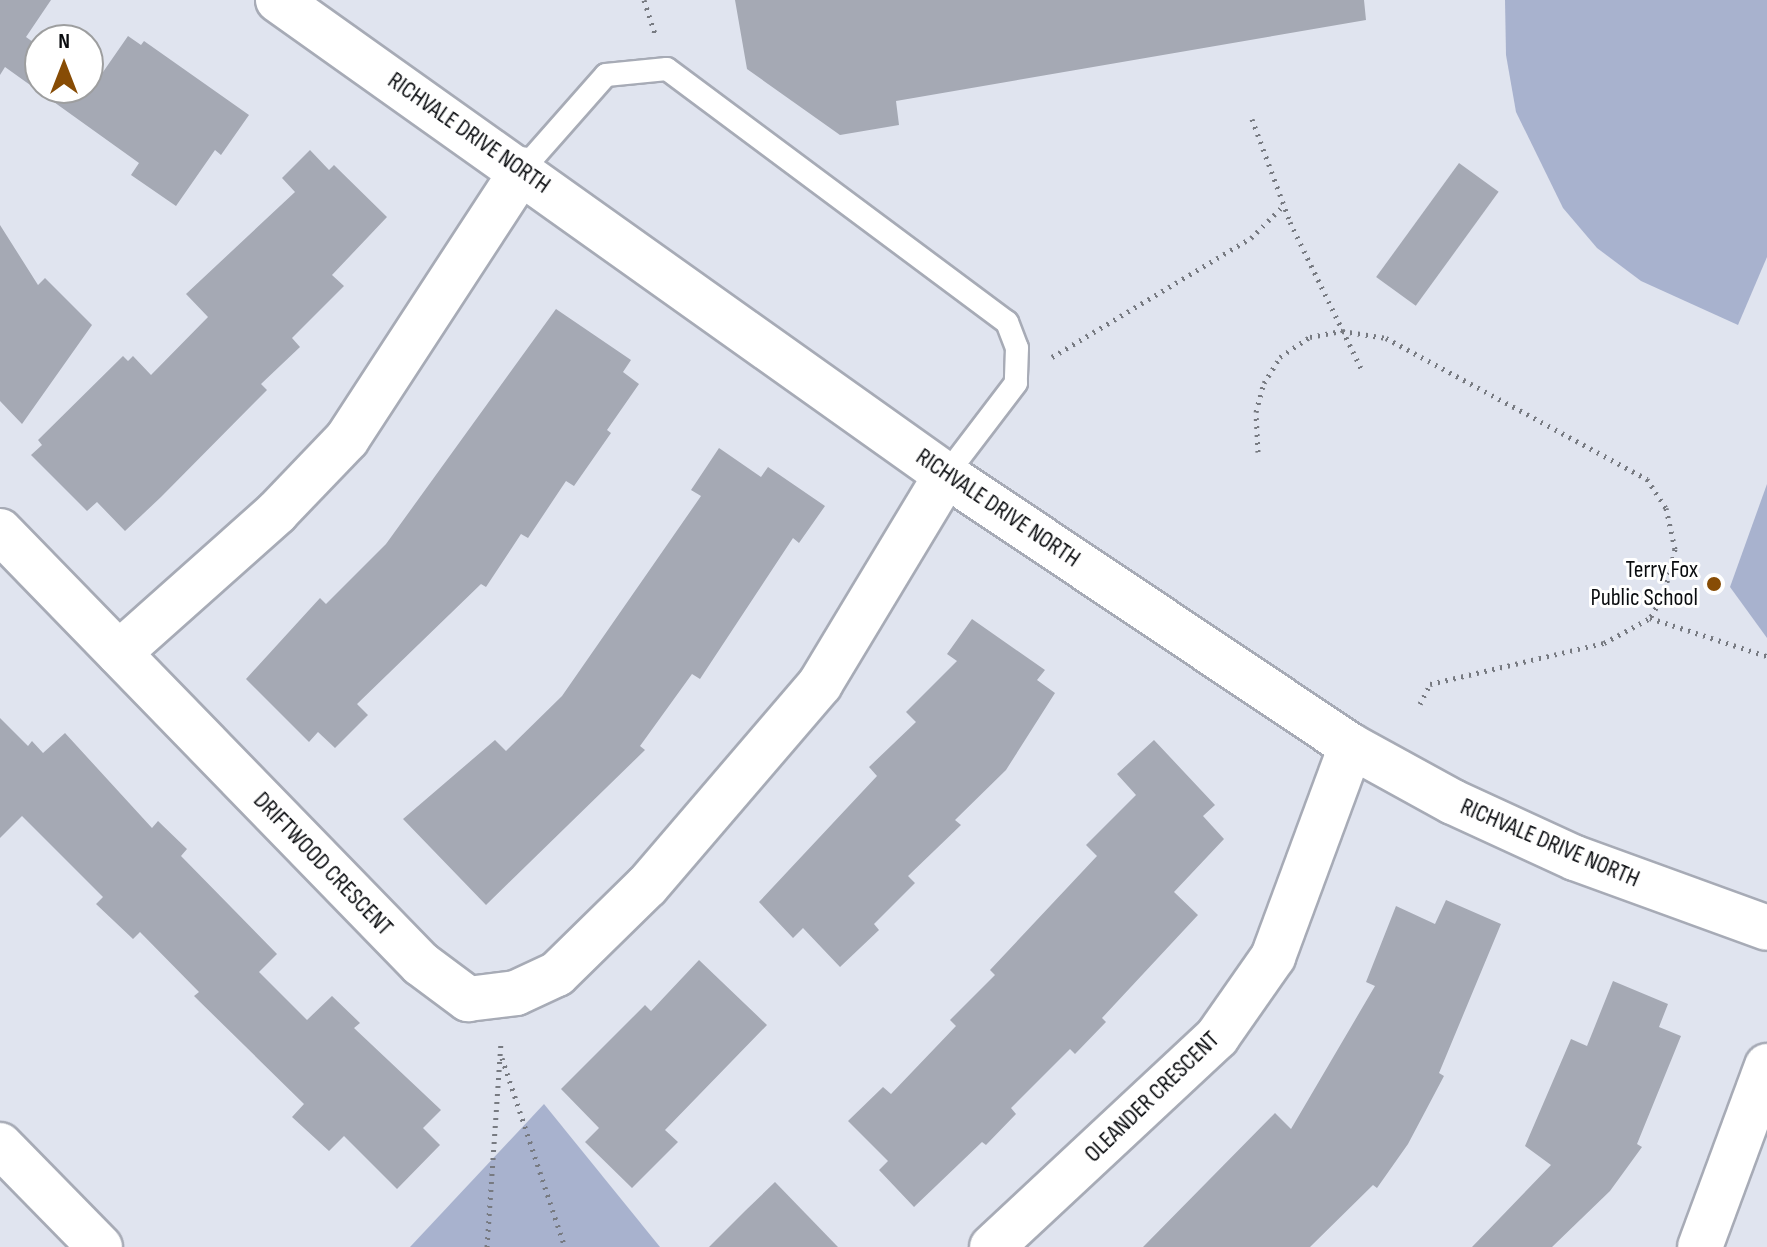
<!DOCTYPE html>
<style>
body{margin:0}
#map{position:relative;width:1767px;height:1247px;overflow:hidden;background:#e0e4ef;font-family:"Sofia Sans Condensed",sans-serif}
div>[style]{position:absolute}
[style*='--x']{left:calc(var(--x)*1px);top:calc(var(--y)*1px);width:calc(var(--w)*1px);rotate:calc(var(--a)*1deg)}
.green>*{inset:0;background:#a8b2ce}
.building>*{inset:0;background:#a5a9b4;transform-origin:0 0}
.path>*{height:5px;margin-top:-2.5px;transform-origin:0;background:repeating-linear-gradient(90deg,#777a81 0 2px,transparent 0 8px)}
.roads{filter:drop-shadow(2px 0 #a7abb6) drop-shadow(-2px 0 #a7abb6) drop-shadow(0 2px #a7abb6) drop-shadow(0 -2px #a7abb6)}
.service>*{height:22px;margin:-11px;padding:0 11px;transform-origin:11px;border-radius:11px;background:#fff}
.minor>*{height:44px;margin:-22px;padding:0 22px;transform-origin:22px;border-radius:22px;background:#fff}
.tertiary>*{height:44px;margin:-22px;padding:0 22px;transform-origin:22px;border-radius:22px;background:#fff}
.secondary>*{height:44px;margin:-22px;padding:0 22px;transform-origin:22px;border-radius:22px;background:#fff}
.dots>*{width:22px;height:22px;translate:-50% -50%;box-sizing:border-box;border:4px solid #fff;border-radius:50%}
span{translate:-50% -50%;white-space:nowrap;text-align:center;line-height:1.15;-webkit-text-stroke:6px #fff;paint-order:stroke}
.street-label{font-size:24px;color:#0a0c0f}
.poi-label{font-size:24px;color:#0a0c0f}
.right{translate:-100% -50%;text-align:right}
.north{position:absolute;left:24px;top:24px;width:80px;height:80px;box-sizing:border-box;background:#fff;border:2px solid #9d9e9f;border-radius:50%;rotate:0deg;font-size:22px;font-weight:700;line-height:32px;text-align:center;color:#0a0c0f}
.north::after{content:'';display:block;margin:auto;width:28px;height:36px;background:#874c05;clip-path:polygon(50% 0,100% 100%,50% 72%,0 100%)}
</style>
<div id="map">
<div class="green">
<i style="clip-path:polygon(1505px 0,1767px 0,1767px 257px,1738px 325px,1641px 281px,1597px 248px,1563px 208px,1516px 112px,1506px 55px)"></i>
<i style="clip-path:polygon(1767px 484px,1767px 638px,1730px 587px)"></i>
<i style="clip-path:polygon(544px 1104px,660px 1247px,410px 1247px)"></i>
</div>
<div class="building">
<i style="clip-path:polygon(0 0,51px 0,26px 37px,40px 47px,40px 88px,88px 88px,88px 81px,94px 85px,128px 36px,141px 45px,144px 41px,249px 115px,221px 155px,215px 150px,176px 206px,131px 175px,139px 163px,5px 67px,0 75px)"></i>
<i style="clip-path:polygon(735px 0,1364px 0,1366px 20px,896px 101px,899px 125px,840px 135px,747px 69px)"></i>
<i style="clip-path:polygon(310px 150px,329px 170px,334px 165px,387px 217px,332px 275px,344px 286px,292px 338px,300px 347px,261px 384px,267px 390px,161px 497px,125px 531px,97px 502px,87px 511px,31px 455px,42px 445px,38px 440px,123px 356px,128px 361px,133px 356px,151px 375px,208px 317px,186px 294px,295px 192px,282px 178px)"></i>
<i style="left:1459px;top:163px;width:49px;height:141px;rotate:36deg"></i>
<i style="clip-path:polygon(0 225px,38px 285px,45px 278px,92px 325px,22px 424px,0 401px)"></i>
<i style="clip-path:polygon(556px 309px,631px 360px,623px 372px,639px 384px,607px 430px,611px 433px,574px 486px,566px 481px,528px 538px,521px 534px,486px 587px,481px 584px,357px 704px,368px 715px,335px 748px,318px 732px,309px 742px,246px 679px,320px 598px,326px 604px,386px 544px)"></i>
<i style="clip-path:polygon(719px 448px,761px 477px,768px 467px,825px 506px,799px 543px,793px 538px,700px 679px,692px 674px,640px 746px,645px 750px,486px 905px,403px 819px,495px 740px,506px 751px,562px 696px,701px 496px,691px 490px)"></i>
<i style="clip-path:polygon(972px 619px,1045px 670px,1037px 680px,1055px 693px,1006px 770px,955px 820px,961px 825px,908px 876px,915px 883px,874px 924px,879px 930px,840px 967px,803px 928px,793px 938px,759px 902px,877px 776px,869px 767px,916px 722px,906px 712px,957px 661px,947px 654px)"></i>
<i style="clip-path:polygon(0 718px,28px 746px,32px 741px,43px 753px,65px 733px,152px 828px,158px 821px,187px 849px,181px 856px,277px 954px,259px 972px,307px 1020px,332px 996px,360px 1023px,354px 1028px,441px 1110px,423px 1128px,440px 1145px,397px 1189px,344px 1136px,329px 1151px,292px 1117px,304px 1104px,194px 996px,199px 992px,140px 932px,133px 939px,96px 904px,103px 897px,22px 816px,0 838px)"></i>
<i style="clip-path:polygon(1154px 740px,1215px 805px,1203px 816px,1224px 839px,1174px 892px,1198px 915px,1102px 1018px,1106px 1022px,1075px 1054px,1070px 1049px,1011px 1108px,1016px 1114px,986px 1145px,982px 1142px,914px 1207px,879px 1170px,888px 1161px,848px 1121px,883px 1087px,891px 1094px,956px 1026px,950px 1020px,995px 975px,990px 970px,1097px 856px,1086px 845px,1136px 795px,1117px 774px)"></i>
<i style="clip-path:polygon(1446px 900px,1501px 924px,1439px 1073px,1444px 1076px,1408px 1144px,1377px 1188px,1373px 1185px,1310px 1247px,1143px 1247px,1275px 1113px,1291px 1129px,1375px 986px,1366px 982px,1396px 906px,1435px 924px)"></i>
<i style="clip-path:polygon(699px 960px,767px 1025px,665px 1130px,678px 1142px,632px 1188px,585px 1142px,599px 1128px,561px 1089px,645px 1005px,651px 1011px)"></i>
<i style="clip-path:polygon(1613px 981px,1668px 1004px,1659px 1027px,1681px 1036px,1637px 1144px,1642px 1147px,1610px 1191px,1552px 1247px,1472px 1247px,1551px 1165px,1525px 1146px,1571px 1039px,1587px 1046px)"></i>
<i style="clip-path:polygon(775px 1182px,838px 1247px,709px 1247px,745px 1211px)"></i>
</div>
<div class="path">
<i style="--x:644;--y:0;--w:39;--a:72"></i>
<i style="--x:1252;--y:119;--w:110;--a:69.7"></i>
<i style="--x:1290;--y:222;--w:165;--a:64.1"></i>
<i style="--x:1052;--y:357;--w:232;--a:-30.9"></i>
<i style="--x:1251;--y:238;--w:48;--a:-45"></i>
<i style="--x:1258;--y:452;--w:40;--a:-92.9"></i>
<i style="--x:1256;--y:412;--w:30;--a:-75"></i>
<i style="--x:1264;--y:383;--w:31;--a:-58"></i>
<i style="--x:1280;--y:357;--w:36;--a:-34"></i>
<i style="--x:1310;--y:337;--w:33;--a:-11"></i>
<i style="--x:1342;--y:331;--w:45;--a:9"></i>
<i style="--x:1386;--y:338;--w:297;--a:28.4"></i>
<i style="--x:1647;--y:479;--w:35;--a:57"></i>
<i style="--x:1666;--y:508;--w:42;--a:77.6"></i>
<i style="--x:1675;--y:549;--w:46;--a:103.7"></i>
<i style="--x:1664;--y:594;--w:28;--a:120"></i>
<i style="--x:1420;--y:704;--w:22;--a:-63"></i>
<i style="--x:1430;--y:684;--w:179;--a:-13.3"></i>
<i style="--x:1604;--y:643;--w:52;--a:-28.5"></i>
<i style="--x:1650;--y:618;--w:123;--a:18"></i>
<i style="--x:502;--y:1058;--w:199;--a:71.6"></i>
<i style="--x:487;--y:1247;--w:206;--a:-86.1"></i>
</div>
<div class="roads">
<div class="service">
<i style="--x:523;--y:169;--w:125;--a:-48.6"></i>
<i style="--x:606;--y:75;--w:61;--a:-5.6"></i>
<i style="--x:667;--y:69;--w:424;--a:36.7"></i>
<i style="--x:1007;--y:322;--w:28;--a:69"></i>
<i style="--x:1017;--y:348;--w:35;--a:92"></i>
<i style="--x:1016;--y:383;--w:116;--a:127.3"></i>
</div>
<div class="minor">
<i style="--x:0;--y:531;--w:604;--a:45.81"></i>
<i style="--x:421;--y:964;--w:59;--a:36.7"></i>
<i style="--x:468;--y:999;--w:48;--a:-7.1"></i>
<i style="--x:516;--y:993;--w:45;--a:-24.9"></i>
<i style="--x:557;--y:974;--w:126;--a:-44.4"></i>
<i style="--x:647;--y:886;--w:266;--a:-49.4"></i>
<i style="--x:820;--y:684;--w:244;--a:-58.9"></i>
<i style="--x:119;--y:653;--w:212;--a:-41.7"></i>
<i style="--x:277;--y:512;--w:101;--a:-46.2"></i>
<i style="--x:347;--y:439;--w:322;--a:-56.9"></i>
<i style="--x:992;--y:1247;--w:308;--a:-43"></i>
<i style="--x:1217;--y:1037;--w:98;--a:-55"></i>
<i style="--x:1273;--y:957;--w:225;--a:-69.7"></i>
<i style="--x:1700;--y:1247;--w:193;--a:-69.7"></i>
</div>
<div class="tertiary">
<i style="--x:278;--y:0;--w:820;--a:35.42"></i>
<i style="--x:946;--y:475;--w:487;--a:33.8"></i>
<i style="--x:1351;--y:746;--w:116;--a:28.8"></i>
<i style="--x:1453;--y:802;--w:134;--a:24.7"></i>
<i style="--x:1575;--y:858;--w:204;--a:20"></i>
</div>
<div class="secondary">
<i style="--x:0;--y:1145;--w:143;--a:45.6"></i>
</div>
</div>
<div class="dots">
<i style="left:1714px;top:584px;background:#874c05"></i>
</div>
<div class="street-label">
<span style="left:469px;top:133px;rotate:35deg">RICHVALE DRIVE NORTH</span>
<span style="left:998px;top:508px;rotate:34deg">RICHVALE DRIVE NORTH</span>
<span style="left:1550px;top:843px;rotate:23deg">RICHVALE DRIVE NORTH</span>
<span style="left:323px;top:864px;rotate:46deg">DRIFTWOOD CRESCENT</span>
<span style="left:1152px;top:1097px;rotate:-44deg">OLEANDER CRESCENT</span>
</div>
<div class="poi-label">
<span class="right" style="left:1698px;top:584px">Terry Fox<br>Public School</span>
</div>
<div class="north">N</div>
</div>
